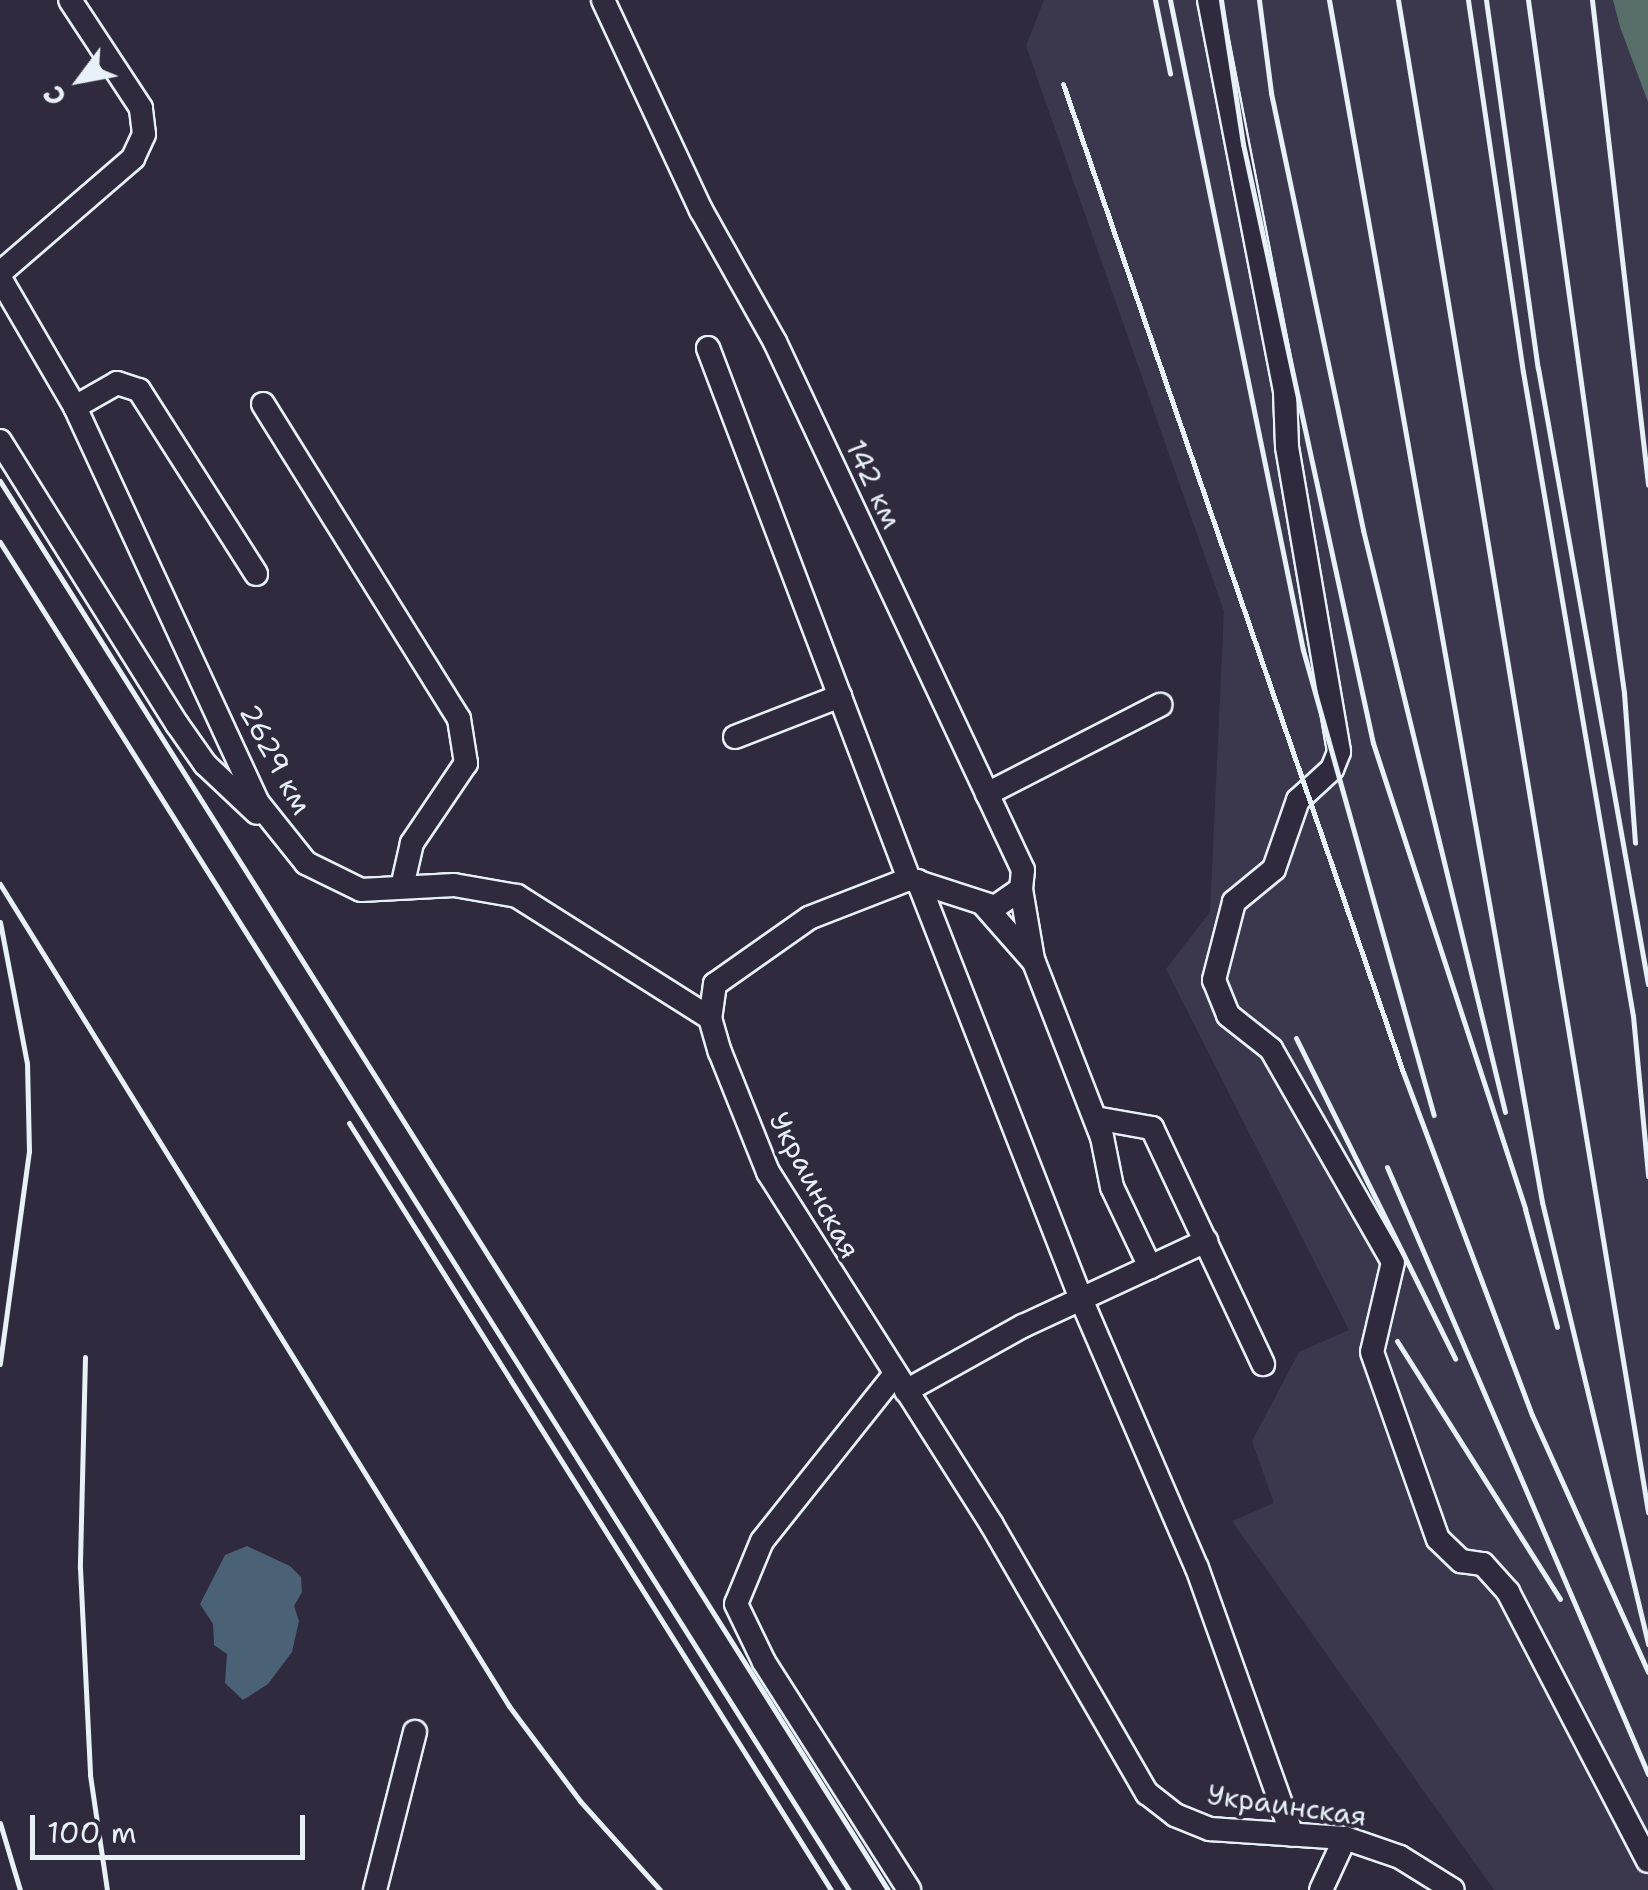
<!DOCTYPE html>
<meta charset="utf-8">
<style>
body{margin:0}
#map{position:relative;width:1648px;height:1890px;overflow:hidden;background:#2f2a3d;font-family:"Shantell Sans",sans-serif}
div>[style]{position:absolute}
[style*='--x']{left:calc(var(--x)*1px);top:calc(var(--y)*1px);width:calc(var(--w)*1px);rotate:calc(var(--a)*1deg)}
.built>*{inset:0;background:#3b384e}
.green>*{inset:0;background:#576e69}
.water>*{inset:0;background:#4b6176}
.roads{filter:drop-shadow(2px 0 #e8f1f8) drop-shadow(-2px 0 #e8f1f8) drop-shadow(0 2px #e8f1f8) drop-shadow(0 -2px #e8f1f8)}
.minor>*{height:22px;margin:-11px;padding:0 11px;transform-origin:11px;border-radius:11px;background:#2f2a3d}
.rail>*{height:5px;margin:-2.5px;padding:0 2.5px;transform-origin:2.5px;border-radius:2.5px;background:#e8f1f8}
span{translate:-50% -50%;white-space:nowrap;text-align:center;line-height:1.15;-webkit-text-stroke:8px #2f2a3d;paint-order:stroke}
.street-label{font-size:28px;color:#e8f1f8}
.north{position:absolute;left:30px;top:30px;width:100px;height:100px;-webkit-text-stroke:8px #2f2a3d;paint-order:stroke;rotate:238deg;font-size:28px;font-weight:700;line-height:40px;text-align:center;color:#e8f1f8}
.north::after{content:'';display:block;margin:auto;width:35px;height:45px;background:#e8f1f8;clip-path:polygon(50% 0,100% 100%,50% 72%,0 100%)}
.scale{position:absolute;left:30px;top:1815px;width:275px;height:45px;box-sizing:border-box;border:5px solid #e8f1f8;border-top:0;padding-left:12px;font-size:30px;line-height:35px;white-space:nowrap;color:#e8f1f8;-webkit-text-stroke:8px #2f2a3d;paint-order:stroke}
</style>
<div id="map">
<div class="built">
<i style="clip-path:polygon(1044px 0,1648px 0,1648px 1890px,1494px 1890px,1232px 1521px,1274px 1503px,1252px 1441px,1299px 1352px,1349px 1330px,1166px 969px,1210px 912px,1224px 611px,1026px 46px)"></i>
</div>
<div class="green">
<i style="clip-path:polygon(1613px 0,1648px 0,1648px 102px,1620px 27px)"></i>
</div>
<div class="water">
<i style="clip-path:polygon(247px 1546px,290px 1566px,301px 1577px,302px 1592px,294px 1606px,299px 1621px,292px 1652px,268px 1684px,243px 1700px,225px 1683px,227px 1654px,214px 1645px,213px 1624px,200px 1604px,225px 1555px)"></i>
</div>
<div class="roads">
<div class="minor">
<i style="--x:603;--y:0;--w:232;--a:65"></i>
<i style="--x:701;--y:210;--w:151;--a:60.7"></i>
<i style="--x:775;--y:342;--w:583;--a:64.84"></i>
<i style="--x:1023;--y:870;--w:19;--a:96"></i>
<i style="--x:1021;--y:889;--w:32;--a:145"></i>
<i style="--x:995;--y:907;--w:90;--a:-162"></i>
<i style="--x:1209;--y:0;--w:399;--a:79"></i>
<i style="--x:1285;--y:392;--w:55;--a:87.9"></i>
<i style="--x:1287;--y:447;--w:309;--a:80.3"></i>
<i style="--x:1339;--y:752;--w:18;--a:112"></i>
<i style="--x:1332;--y:769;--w:46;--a:137.6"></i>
<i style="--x:1298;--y:800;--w:73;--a:109.2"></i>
<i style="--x:1274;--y:869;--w:52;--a:140.5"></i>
<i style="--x:1234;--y:902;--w:81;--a:104.4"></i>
<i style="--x:1214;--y:980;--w:38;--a:68"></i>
<i style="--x:1228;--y:1015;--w:55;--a:38.3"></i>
<i style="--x:1271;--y:1049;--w:245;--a:60.2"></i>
<i style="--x:1393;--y:1262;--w:92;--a:103.1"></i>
<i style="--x:1372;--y:1352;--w:198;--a:70.6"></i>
<i style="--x:1438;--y:1539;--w:32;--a:44"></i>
<i style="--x:1461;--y:1561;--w:22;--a:8"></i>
<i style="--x:1483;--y:1564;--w:38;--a:48"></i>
<i style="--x:1508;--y:1592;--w:303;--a:62.5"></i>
<i style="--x:0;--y:273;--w:176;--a:-40.8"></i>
<i style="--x:133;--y:158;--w:26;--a:-65"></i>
<i style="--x:144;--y:134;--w:26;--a:-97"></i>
<i style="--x:141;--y:108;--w:129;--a:-123.3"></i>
<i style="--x:0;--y:278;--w:149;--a:59.8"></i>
<i style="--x:75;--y:407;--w:436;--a:65.2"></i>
<i style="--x:258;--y:803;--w:77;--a:51.3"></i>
<i style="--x:306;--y:863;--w:61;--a:26.1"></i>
<i style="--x:361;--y:890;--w:93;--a:-3.1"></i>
<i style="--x:454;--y:885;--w:64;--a:9.9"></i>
<i style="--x:517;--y:896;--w:228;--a:32.3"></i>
<i style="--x:708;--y:348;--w:568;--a:69.27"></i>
<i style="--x:909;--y:879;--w:107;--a:158.7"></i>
<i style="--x:809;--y:918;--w:115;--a:144.9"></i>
<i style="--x:715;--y:984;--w:34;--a:98"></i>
<i style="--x:710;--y:1018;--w:35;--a:74"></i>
<i style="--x:720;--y:1052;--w:129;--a:68.2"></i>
<i style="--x:768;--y:1172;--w:418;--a:57.6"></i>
<i style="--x:992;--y:1525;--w:310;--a:60"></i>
<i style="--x:1147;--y:1793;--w:36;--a:38"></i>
<i style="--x:1175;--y:1815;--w:38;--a:22"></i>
<i style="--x:1210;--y:1829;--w:135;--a:3.8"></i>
<i style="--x:1345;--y:1838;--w:58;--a:19.1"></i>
<i style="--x:1400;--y:1857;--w:62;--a:31.9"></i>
<i style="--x:263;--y:404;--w:371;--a:58.1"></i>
<i style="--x:459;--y:719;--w:45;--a:81"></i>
<i style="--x:466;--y:763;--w:97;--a:124"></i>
<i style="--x:412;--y:843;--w:45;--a:102.8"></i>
<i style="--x:75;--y:407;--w:48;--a:-29.7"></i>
<i style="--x:117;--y:383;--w:23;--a:18"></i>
<i style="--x:139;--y:390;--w:218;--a:57.5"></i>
<i style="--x:0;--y:441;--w:334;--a:58"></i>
<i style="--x:177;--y:724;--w:49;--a:55"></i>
<i style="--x:205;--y:764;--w:71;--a:43.3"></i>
<i style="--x:735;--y:737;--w:113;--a:-21.3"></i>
<i style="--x:987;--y:794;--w:195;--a:-27.2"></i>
<i style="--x:918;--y:881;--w:449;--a:68.7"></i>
<i style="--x:1081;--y:1299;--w:293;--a:66.7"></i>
<i style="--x:1197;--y:1568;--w:283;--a:70.4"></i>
<i style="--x:1021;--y:889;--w:71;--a:80.3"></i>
<i style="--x:983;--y:904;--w:77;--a:48.7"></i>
<i style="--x:1034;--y:962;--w:188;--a:68.8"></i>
<i style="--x:1102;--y:1137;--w:51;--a:78.7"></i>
<i style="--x:1112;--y:1187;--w:89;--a:64.6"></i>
<i style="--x:1095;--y:1118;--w:58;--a:10"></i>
<i style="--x:1152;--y:1128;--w:261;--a:64.8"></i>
<i style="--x:895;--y:1374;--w:213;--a:128.5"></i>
<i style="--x:762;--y:1541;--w:68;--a:112.4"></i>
<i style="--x:736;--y:1604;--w:64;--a:64.2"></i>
<i style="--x:764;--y:1662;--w:270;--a:57.5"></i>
<i style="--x:906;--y:1391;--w:134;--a:-29.1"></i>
<i style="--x:1023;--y:1326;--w:202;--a:-24.9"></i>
<i style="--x:375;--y:1890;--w:163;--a:-75.8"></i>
<i style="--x:1321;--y:1890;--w:57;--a:-65.2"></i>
</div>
</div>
<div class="rail">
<i style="--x:1155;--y:0;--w:75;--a:78.4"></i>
<i style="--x:1170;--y:0;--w:663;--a:78.44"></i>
<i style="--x:1303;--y:650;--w:483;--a:74.3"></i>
<i style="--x:1221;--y:0;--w:146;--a:81.3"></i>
<i style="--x:1243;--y:144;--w:613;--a:77.76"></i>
<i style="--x:1373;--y:743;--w:490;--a:71.9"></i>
<i style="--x:1525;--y:1209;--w:122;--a:74.8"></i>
<i style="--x:1259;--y:0;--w:94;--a:82.6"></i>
<i style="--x:1271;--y:93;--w:447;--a:78.1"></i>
<i style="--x:1363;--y:530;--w:599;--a:76.29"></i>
<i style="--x:1329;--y:0;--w:1221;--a:79.95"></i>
<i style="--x:1542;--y:1202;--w:455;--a:76.5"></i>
<i style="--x:1398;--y:0;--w:1533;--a:80.61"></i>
<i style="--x:1468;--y:0;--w:376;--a:81.6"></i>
<i style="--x:1523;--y:372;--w:653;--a:80.31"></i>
<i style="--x:1633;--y:1016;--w:161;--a:84.6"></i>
<i style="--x:1486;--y:0;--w:372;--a:82"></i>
<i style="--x:1538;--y:368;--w:626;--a:79.88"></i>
<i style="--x:1528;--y:0;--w:700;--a:82.11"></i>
<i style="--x:1624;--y:693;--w:150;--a:85.8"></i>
<i style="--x:1592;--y:0;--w:488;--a:83.4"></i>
<i style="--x:1063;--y:84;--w:1045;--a:71.01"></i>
<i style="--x:1403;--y:1072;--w:366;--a:69.4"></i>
<i style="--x:1532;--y:1415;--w:282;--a:65.7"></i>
<i style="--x:0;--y:481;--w:1665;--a:57.78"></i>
<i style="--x:0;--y:542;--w:1593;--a:57.8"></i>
<i style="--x:0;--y:884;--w:967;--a:58.23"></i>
<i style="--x:509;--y:1706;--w:119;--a:53.2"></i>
<i style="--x:580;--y:1801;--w:120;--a:48"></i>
<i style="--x:0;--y:922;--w:144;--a:79.2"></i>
<i style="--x:27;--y:1063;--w:88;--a:88.7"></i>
<i style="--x:29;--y:1151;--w:215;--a:97.8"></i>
<i style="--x:1296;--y:1038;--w:358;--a:63.6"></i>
<i style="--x:349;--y:1123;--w:906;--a:57.85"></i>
<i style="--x:1387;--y:1167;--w:661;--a:66.73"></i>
<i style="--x:1397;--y:1341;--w:305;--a:57.7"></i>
<i style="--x:85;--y:1357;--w:211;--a:91.4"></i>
<i style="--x:80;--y:1568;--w:207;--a:87.2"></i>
<i style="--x:90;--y:1775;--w:116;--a:81.6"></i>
<i style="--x:0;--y:1823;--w:70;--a:73.4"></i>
</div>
<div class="street-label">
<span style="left:874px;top:484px;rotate:65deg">142 км</span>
<span style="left:276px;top:759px;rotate:62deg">2629 км</span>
<span style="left:815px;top:1185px;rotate:62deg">Украинская</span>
<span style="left:1287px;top:1805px;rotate:8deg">Украинская</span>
</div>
<div class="north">С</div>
<div class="scale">100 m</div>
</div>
